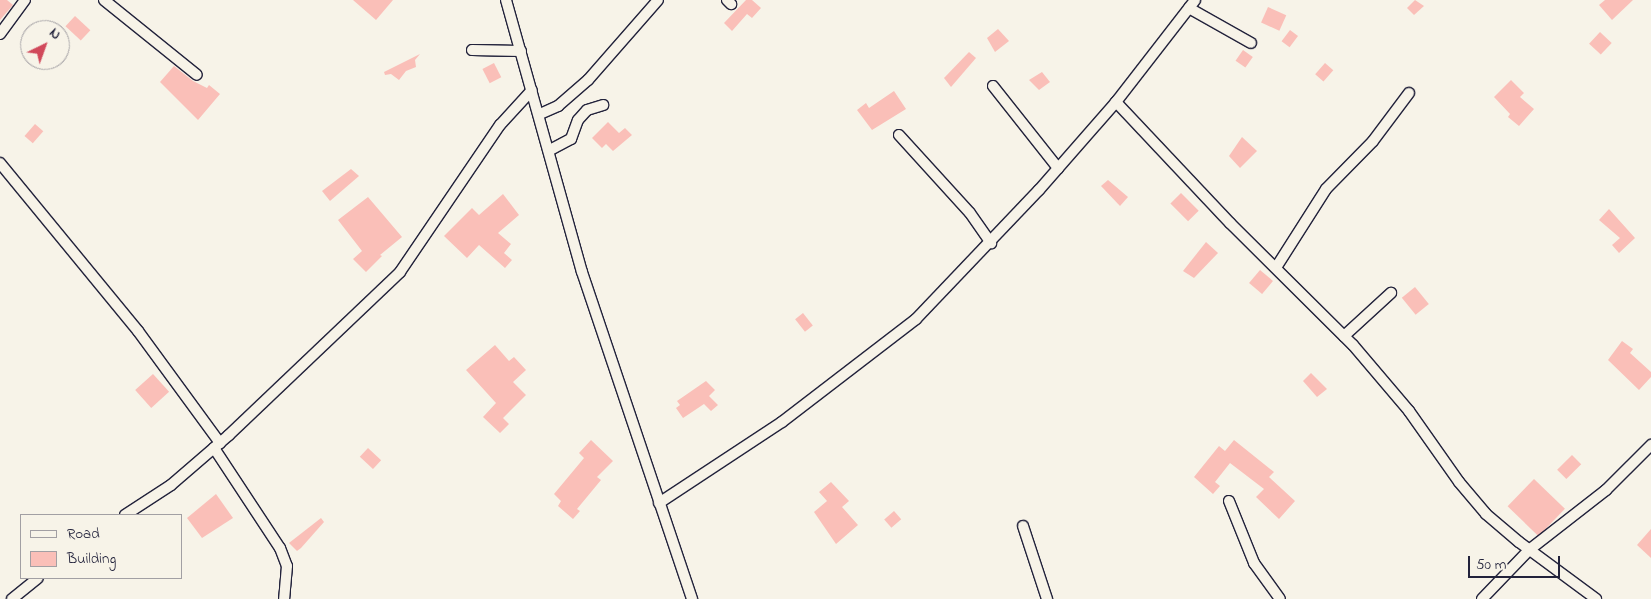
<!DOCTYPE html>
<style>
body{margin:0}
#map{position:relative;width:1651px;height:599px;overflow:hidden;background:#f7f3e8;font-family:"Indie Flower",sans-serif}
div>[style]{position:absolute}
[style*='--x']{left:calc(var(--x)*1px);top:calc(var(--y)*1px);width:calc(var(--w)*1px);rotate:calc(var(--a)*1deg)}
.building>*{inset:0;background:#fabfb8;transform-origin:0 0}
.roads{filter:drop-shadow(1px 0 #22223b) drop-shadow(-1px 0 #22223b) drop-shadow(0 1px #22223b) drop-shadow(0 -1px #22223b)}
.minor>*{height:10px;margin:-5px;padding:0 5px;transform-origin:5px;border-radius:5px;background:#f7f3e8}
span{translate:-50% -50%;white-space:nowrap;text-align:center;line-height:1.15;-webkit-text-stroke:5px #f7f3e8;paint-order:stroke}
.legend{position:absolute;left:20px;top:514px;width:162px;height:65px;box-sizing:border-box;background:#f7f3e8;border:1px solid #a29fa3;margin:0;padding:6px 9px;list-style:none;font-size:15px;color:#22223b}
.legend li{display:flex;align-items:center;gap:10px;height:25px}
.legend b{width:25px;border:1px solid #a29fa3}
.north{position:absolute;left:20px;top:20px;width:50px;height:50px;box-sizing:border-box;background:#f7f3e8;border:1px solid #a29fa3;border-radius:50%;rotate:42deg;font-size:14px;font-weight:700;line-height:20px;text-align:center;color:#22223b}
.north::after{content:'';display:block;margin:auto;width:18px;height:22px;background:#d1495b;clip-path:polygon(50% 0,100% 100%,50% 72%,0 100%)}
.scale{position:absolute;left:1468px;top:556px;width:92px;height:22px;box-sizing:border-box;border:2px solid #22223b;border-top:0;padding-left:6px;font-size:15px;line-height:18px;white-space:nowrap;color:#22223b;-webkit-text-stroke:4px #f7f3e8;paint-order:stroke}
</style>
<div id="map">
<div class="building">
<i style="clip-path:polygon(0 0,7px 0,13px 5px,0 20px)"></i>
<i style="clip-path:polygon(353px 0,393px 0,376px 20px)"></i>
<i style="clip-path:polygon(746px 0,752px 0,761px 8px,752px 18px,747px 14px,732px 31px,724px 23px)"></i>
<i style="clip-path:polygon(1415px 0,1424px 6px,1414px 15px,1407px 8px)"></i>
<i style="clip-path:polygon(1605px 0,1633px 0,1612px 20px,1599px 5px)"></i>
<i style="left:1268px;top:7px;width:20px;height:17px;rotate:24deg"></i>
<i style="left:75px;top:16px;width:21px;height:14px;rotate:43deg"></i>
<i style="clip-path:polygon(998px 29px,1009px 41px,995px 52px,987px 38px)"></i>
<i style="left:1290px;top:30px;width:10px;height:14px;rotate:37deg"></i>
<i style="left:1600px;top:32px;width:16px;height:16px;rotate:43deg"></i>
<i style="left:1243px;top:50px;width:12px;height:13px;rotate:35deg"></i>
<i style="clip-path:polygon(969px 52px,976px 58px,951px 87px,944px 78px)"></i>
<i style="clip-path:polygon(420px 54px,415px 60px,416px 67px,406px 71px,399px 80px,391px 74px,385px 75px,384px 72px)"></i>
<i style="left:494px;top:63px;width:16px;height:13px;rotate:63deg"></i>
<i style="left:1325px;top:63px;width:11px;height:15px;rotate:41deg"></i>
<i style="clip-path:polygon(174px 66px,193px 81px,207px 88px,209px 85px,220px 94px,198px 120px,160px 82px)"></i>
<i style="clip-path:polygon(1042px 72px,1050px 82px,1039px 90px,1029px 80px)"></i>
<i style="clip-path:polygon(1511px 80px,1524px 93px,1520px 97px,1534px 109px,1519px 126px,1508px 117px,1510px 114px,1494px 97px)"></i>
<i style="clip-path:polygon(894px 91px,906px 109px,872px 130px,857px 110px,866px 103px,869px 108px)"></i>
<i style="clip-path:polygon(608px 122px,619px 133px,625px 128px,632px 135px,613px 151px,606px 144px,602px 148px,592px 138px)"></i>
<i style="left:35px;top:124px;width:11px;height:16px;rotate:41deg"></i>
<i style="clip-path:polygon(1242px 137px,1257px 151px,1240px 168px,1229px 156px)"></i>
<i style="clip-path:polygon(351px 169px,359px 176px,330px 201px,322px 191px)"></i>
<i style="clip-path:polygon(1108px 180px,1128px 197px,1120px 206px,1101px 186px)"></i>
<i style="left:1181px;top:193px;width:25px;height:15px;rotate:45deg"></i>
<i style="clip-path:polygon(503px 194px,519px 215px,498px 233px,511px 244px,504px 253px,512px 260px,505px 268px,479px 245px,467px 258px,444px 236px,472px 208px,479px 215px)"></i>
<i style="clip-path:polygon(368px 197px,402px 237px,380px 255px,382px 256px,366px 272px,353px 259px,362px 251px,338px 220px)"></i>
<i style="clip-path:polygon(1609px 209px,1635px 238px,1619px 253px,1612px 245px,1620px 238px,1599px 220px)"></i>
<i style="clip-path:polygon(1206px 242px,1218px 253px,1194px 278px,1183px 271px)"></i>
<i style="left:1260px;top:270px;width:17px;height:17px;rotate:40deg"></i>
<i style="left:1415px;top:287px;width:22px;height:17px;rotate:51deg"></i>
<i style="left:803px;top:313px;width:16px;height:10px;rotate:52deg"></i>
<i style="clip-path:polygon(1622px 341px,1633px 349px,1630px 353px,1651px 372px,1651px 377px,1639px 390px,1608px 360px)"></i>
<i style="clip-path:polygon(495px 345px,509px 361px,514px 357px,526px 370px,513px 382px,526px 395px,503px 418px,509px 424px,500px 433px,483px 417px,496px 403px,466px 370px)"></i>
<i style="clip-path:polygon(1311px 373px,1327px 389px,1317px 397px,1303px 381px)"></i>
<i style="left:153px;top:374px;width:24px;height:24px;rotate:48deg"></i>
<i style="clip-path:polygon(706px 381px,715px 390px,709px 396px,718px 405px,711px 411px,704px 404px,683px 418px,676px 408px,680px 405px,677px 401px)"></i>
<i style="clip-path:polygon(591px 440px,613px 461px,597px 477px,601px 480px,577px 509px,580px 511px,573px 519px,558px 506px,561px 501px,554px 494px,584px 458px,579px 453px)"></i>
<i style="clip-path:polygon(1234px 440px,1274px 472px,1269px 477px,1295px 501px,1279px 519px,1256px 497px,1264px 489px,1230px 463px,1215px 482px,1220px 486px,1213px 494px,1194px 477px,1219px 446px,1225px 451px)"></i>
<i style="left:368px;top:448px;width:18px;height:12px;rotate:43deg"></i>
<i style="left:1572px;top:455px;width:13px;height:21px;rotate:45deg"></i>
<i style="left:1534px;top:479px;width:43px;height:38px;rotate:44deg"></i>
<i style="clip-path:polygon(831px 482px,849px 501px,842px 507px,858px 525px,836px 544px,814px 512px,827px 501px,819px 492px)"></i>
<i style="clip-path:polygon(216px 494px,233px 518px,202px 538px,187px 518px)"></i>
<i style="left:894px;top:511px;width:11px;height:13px;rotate:49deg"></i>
<i style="clip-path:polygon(321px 518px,324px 522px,301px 548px,297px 551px,289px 543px)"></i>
<i style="clip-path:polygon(1651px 529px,1651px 558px,1637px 545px)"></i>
</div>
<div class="roads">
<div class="minor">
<i style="--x:104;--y:0;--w:119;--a:38.9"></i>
<i style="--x:506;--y:0;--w:282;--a:74.4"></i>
<i style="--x:582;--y:272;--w:345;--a:71.4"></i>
<i style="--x:727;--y:0;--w:6;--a:45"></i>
<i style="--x:1189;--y:8;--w:71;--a:29.4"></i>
<i style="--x:0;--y:34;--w:42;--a:-53.7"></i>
<i style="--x:472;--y:50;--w:49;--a:1.2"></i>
<i style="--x:993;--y:86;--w:105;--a:51.6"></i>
<i style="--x:1116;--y:102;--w:166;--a:46.7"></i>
<i style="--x:1230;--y:223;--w:173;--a:44.8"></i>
<i style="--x:1353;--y:345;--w:87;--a:49.7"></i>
<i style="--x:1409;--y:411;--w:87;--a:54.8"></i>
<i style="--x:1459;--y:482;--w:42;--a:49.8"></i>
<i style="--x:1486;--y:514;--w:43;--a:40.3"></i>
<i style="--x:1519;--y:542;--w:96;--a:36.5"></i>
<i style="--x:540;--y:114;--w:20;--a:-24"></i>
<i style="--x:558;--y:106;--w:40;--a:-41"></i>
<i style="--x:588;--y:80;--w:106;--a:-48.8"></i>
<i style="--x:899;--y:135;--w:105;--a:47.7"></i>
<i style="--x:970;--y:213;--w:37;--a:55"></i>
<i style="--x:550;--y:150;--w:24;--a:-28"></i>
<i style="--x:571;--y:139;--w:20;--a:-70"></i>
<i style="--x:578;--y:120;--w:13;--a:-48"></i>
<i style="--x:587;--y:110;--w:17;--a:-17"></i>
<i style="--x:0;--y:163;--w:217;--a:50.6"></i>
<i style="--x:138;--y:331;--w:139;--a:53.8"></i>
<i style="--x:1277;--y:266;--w:91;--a:-57.5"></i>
<i style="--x:1326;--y:189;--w:67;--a:-45.6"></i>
<i style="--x:1373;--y:141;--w:60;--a:-53.1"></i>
<i style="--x:1344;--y:336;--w:64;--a:-42.5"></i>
<i style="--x:214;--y:448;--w:120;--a:56.6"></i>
<i style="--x:280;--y:548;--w:19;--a:69"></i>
<i style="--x:287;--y:566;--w:33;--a:95"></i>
<i style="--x:1229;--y:501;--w:67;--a:68"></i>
<i style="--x:1254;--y:563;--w:44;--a:54.2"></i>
<i style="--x:659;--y:503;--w:147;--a:-33.4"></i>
<i style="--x:782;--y:422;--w:169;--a:-37.5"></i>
<i style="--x:916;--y:319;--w:178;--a:-46.4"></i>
<i style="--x:1039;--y:190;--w:117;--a:-48.8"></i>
<i style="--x:1116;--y:102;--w:129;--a:-52.2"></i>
<i style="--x:125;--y:515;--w:55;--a:-33.1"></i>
<i style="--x:171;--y:485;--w:77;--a:-40.8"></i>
<i style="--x:229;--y:435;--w:236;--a:-43.6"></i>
<i style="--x:400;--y:272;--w:178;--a:-55.8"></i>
<i style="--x:500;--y:125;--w:47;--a:-47.6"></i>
<i style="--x:1023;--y:526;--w:77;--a:71.8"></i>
<i style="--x:12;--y:599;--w:33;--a:-39"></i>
<i style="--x:1482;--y:599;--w:68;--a:-46.2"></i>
<i style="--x:1529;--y:550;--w:98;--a:-37.9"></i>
<i style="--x:1606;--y:490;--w:64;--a:-45"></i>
</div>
</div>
<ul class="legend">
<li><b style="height:6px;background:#f7f3e8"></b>Road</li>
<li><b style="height:14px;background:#fabfb8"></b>Building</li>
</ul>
<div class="north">N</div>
<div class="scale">50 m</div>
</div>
